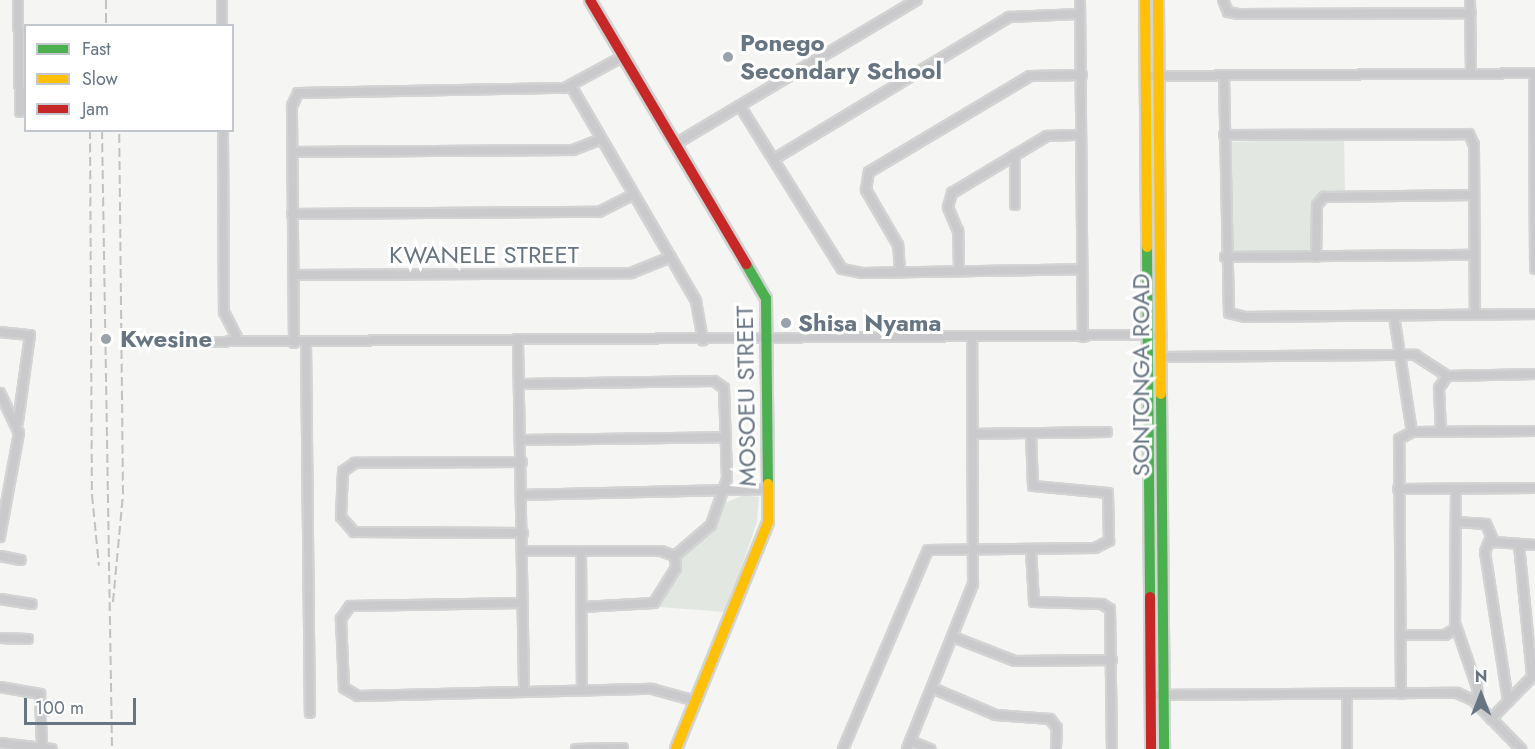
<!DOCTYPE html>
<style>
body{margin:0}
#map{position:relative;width:1535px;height:749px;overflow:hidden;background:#f5f5f4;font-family:Jost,sans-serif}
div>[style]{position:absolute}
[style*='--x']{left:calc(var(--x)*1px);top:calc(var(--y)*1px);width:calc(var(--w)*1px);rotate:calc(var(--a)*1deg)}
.green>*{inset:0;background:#e3e7e2}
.roads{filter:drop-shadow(2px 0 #d2d3d3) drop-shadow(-2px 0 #d2d3d3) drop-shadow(0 2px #d2d3d3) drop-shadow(0 -2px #d2d3d3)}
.street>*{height:8px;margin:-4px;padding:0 4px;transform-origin:4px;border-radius:4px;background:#cacacc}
.fast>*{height:10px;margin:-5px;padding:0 5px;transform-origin:5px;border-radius:5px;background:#4caf50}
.slow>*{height:10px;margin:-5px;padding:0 5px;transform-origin:5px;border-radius:5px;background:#ffc107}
.jam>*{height:10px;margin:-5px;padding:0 5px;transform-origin:5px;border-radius:5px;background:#c62828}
.rail>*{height:2px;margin-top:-1px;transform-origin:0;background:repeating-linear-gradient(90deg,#c0c1c2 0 9px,transparent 0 13.5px)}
.dots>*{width:16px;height:16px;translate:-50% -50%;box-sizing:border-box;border:3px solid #fff;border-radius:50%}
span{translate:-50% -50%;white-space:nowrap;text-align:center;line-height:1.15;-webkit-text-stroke:6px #fff;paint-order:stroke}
.poi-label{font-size:24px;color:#677482;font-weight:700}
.left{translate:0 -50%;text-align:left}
.street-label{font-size:24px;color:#677482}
.legend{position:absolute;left:24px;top:24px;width:210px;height:108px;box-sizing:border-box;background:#fff;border:2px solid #c2c7cd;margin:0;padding:8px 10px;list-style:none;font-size:18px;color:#677482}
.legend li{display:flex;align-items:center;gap:12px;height:30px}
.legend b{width:30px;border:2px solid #c2c7cd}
.north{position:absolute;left:1451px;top:665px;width:60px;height:60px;-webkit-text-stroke:4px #fff;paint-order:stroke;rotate:0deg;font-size:16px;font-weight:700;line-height:24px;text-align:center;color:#677482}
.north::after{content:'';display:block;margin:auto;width:21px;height:27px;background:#677482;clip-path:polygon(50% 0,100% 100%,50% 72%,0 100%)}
.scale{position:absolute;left:24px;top:698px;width:112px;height:27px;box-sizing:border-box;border:3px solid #677482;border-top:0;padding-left:8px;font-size:18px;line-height:21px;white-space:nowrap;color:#677482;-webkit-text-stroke:4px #fff;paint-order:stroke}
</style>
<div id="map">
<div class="green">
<i style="clip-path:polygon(1344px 138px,1345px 192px,1315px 199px,1312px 252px,1232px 252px,1230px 142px)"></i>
<i style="clip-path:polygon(744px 495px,759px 497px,757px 522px,726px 612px,659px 607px,683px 556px,713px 528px,725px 503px)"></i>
</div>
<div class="roads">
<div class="street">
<i style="--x:18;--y:0;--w:112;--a:89"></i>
<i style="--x:222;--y:0;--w:26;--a:90"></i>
<i style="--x:1080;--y:0;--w:337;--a:89.5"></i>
<i style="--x:1223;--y:0;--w:13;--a:67"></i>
<i style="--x:1228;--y:12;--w:10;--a:11"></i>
<i style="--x:1238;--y:14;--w:233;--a:-0.2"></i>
<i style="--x:1470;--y:0;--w:73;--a:89.2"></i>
<i style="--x:1534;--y:73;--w:196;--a:89.7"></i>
<i style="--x:1146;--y:76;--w:389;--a:-0.4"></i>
<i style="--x:1224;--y:76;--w:237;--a:88.8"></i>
<i style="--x:1229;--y:313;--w:16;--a:14"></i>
<i style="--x:1245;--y:317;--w:290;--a:-0.6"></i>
<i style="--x:571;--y:86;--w:249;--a:59.8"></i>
<i style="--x:696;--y:301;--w:40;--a:80"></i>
<i style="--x:740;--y:106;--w:192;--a:58"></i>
<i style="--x:842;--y:269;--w:20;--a:11"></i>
<i style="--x:862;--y:273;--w:220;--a:-1"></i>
<i style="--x:223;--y:130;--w:182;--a:89.7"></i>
<i style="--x:224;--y:312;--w:29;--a:63"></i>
<i style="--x:1224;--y:135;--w:245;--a:-0.2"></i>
<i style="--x:1469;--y:134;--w:12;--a:66"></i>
<i style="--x:1474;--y:145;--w:169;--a:89.7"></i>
<i style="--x:677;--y:143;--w:279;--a:-30.8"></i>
<i style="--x:292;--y:152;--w:281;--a:-0.4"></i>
<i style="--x:573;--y:150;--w:30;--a:-21"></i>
<i style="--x:1015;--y:155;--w:50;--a:90"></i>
<i style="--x:774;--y:159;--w:275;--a:-31.1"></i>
<i style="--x:1009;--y:17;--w:71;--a:-2.4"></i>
<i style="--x:292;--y:214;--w:307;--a:-0.4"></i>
<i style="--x:599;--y:212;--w:38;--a:-27"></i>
<i style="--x:1225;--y:257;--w:249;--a:-0.5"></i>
<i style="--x:1316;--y:257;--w:52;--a:-88.9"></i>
<i style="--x:1317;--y:205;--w:11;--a:-49"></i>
<i style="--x:1324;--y:197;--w:150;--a:-0.8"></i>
<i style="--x:959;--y:270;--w:39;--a:-91"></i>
<i style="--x:958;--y:231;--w:26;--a:-113"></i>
<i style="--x:948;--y:207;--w:15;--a:-74"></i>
<i style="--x:952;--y:193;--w:111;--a:-31"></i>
<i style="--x:1047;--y:136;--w:34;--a:-2"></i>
<i style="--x:900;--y:271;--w:26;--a:-94"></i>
<i style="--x:898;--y:245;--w:64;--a:-120.2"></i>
<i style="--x:866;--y:190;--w:18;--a:-81"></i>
<i style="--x:869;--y:172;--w:187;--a:-30.8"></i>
<i style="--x:1030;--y:76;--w:52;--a:-1.1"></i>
<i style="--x:294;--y:275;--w:337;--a:-0.3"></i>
<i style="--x:631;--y:273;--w:43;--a:-21.8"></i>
<i style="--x:1394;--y:316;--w:117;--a:81.2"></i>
<i style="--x:0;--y:332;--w:30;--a:6"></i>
<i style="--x:30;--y:335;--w:88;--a:97.9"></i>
<i style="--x:518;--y:341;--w:350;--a:89"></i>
<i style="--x:157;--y:342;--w:1005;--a:-0.4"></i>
<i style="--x:294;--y:343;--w:237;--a:-90.5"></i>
<i style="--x:292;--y:106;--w:14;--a:-65"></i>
<i style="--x:298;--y:93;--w:267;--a:-1.1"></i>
<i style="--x:565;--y:88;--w:67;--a:-28.5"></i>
<i style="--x:306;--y:343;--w:370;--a:89.4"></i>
<i style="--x:1162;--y:357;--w:253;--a:-0.5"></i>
<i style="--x:1415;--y:355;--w:38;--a:33"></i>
<i style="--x:521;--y:384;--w:193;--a:-0.9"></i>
<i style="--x:714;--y:381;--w:12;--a:35"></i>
<i style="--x:724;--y:388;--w:91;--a:88.1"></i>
<i style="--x:727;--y:479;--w:49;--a:109.2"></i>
<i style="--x:711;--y:525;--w:48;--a:139.3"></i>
<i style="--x:675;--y:556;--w:12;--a:85"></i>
<i style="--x:676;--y:568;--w:41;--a:122.2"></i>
<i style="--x:654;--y:603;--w:72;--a:176.8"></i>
<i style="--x:0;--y:393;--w:44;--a:64.6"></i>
<i style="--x:19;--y:433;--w:106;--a:100.4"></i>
<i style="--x:1441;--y:432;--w:44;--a:-92.6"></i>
<i style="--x:1439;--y:388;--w:14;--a:-56"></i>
<i style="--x:1447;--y:376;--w:88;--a:-1.3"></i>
<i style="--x:973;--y:434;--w:134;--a:-0.9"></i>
<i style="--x:522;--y:440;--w:204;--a:-0.8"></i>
<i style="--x:522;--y:462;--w:167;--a:179.7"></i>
<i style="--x:355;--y:463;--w:14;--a:146"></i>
<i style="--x:343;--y:471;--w:46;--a:92.5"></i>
<i style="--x:341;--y:517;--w:20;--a:49"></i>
<i style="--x:354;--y:532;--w:169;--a:0.3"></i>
<i style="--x:1398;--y:489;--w:137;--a:-0.4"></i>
<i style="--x:522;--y:495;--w:246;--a:-1.4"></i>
<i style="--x:1456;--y:522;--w:30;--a:4"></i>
<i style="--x:1486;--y:524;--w:20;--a:66"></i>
<i style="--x:1494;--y:542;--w:41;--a:4.2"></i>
<i style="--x:1490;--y:539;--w:14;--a:111"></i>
<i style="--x:1485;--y:552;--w:151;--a:81.2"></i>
<i style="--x:1519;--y:545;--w:132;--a:84.3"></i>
<i style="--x:1031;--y:550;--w:52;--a:86.7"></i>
<i style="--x:1034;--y:602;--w:68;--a:1.7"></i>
<i style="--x:1102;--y:604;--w:9;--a:32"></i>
<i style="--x:1110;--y:609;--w:140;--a:89.2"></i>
<i style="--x:523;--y:551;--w:138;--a:0"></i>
<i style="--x:661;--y:551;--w:15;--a:20"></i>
<i style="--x:581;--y:552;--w:138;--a:89.6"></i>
<i style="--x:0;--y:556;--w:21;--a:11"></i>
<i style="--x:0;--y:599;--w:32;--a:9"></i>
<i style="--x:522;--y:603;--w:172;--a:179"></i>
<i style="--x:350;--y:606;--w:16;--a:125"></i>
<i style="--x:341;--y:619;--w:69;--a:87.5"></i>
<i style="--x:344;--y:688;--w:16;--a:30"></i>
<i style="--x:358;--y:696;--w:294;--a:-1.4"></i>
<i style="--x:652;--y:689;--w:46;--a:15.3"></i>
<i style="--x:1456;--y:626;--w:65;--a:71"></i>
<i style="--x:1477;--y:687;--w:18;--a:87"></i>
<i style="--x:1400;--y:635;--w:45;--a:0"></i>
<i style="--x:1445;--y:635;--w:12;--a:-31"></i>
<i style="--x:1455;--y:629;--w:140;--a:-89.6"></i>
<i style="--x:953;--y:637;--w:66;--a:21.2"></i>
<i style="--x:1015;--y:661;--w:97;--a:-0.6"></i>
<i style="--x:0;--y:638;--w:28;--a:2"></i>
<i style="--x:0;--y:687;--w:41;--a:9.9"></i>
<i style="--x:40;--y:694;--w:51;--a:87.8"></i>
<i style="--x:932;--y:688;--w:69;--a:22.9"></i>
<i style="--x:996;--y:715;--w:54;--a:4.2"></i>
<i style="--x:1050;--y:719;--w:11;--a:52"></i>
<i style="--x:1057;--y:728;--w:21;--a:93"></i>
<i style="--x:1347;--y:694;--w:55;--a:90"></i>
<i style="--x:1401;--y:694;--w:255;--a:-90.4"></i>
<i style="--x:1399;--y:439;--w:15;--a:-28"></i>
<i style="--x:1412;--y:432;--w:123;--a:-0.5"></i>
<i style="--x:1151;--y:695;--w:306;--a:-0.4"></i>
<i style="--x:1457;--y:693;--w:17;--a:24"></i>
<i style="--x:1473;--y:700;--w:69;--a:45.6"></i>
<i style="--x:1491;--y:719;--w:63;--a:-45.6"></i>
<i style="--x:910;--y:741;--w:22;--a:22"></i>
<i style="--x:0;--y:743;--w:52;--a:6.6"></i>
<i style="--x:576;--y:749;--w:47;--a:-1.2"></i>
<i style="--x:843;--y:749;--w:216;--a:-66.9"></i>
<i style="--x:928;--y:550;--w:167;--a:-0.7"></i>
<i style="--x:1095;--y:548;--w:16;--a:-27"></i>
<i style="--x:1109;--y:541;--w:48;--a:-91.2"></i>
<i style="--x:1108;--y:493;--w:75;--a:-174.7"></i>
<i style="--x:1033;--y:486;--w:52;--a:-92.2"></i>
<i style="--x:907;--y:749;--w:178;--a:-68.2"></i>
<i style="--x:973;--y:584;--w:247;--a:-90.2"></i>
</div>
<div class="fast">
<i style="--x:1147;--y:247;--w:350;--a:89.5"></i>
<i style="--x:746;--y:264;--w:39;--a:60"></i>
<i style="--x:766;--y:298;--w:186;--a:89.4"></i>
<i style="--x:1161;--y:394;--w:355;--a:89.5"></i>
</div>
<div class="slow">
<i style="--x:1145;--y:0;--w:247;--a:89.5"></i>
<i style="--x:1158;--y:0;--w:394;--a:89.6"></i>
<i style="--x:676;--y:749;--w:245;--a:-67.9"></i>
<i style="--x:768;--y:522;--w:38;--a:-90"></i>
</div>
<div class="jam">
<i style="--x:590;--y:0;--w:307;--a:59.4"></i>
<i style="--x:1150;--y:597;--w:152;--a:89.6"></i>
</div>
</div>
<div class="rail">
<i style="--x:106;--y:0;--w:26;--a:90"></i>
<i style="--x:90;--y:130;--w:365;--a:89.7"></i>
<i style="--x:92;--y:495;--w:71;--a:84.4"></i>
<i style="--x:102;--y:130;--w:619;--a:89.07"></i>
<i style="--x:113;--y:602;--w:108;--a:-84.7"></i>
<i style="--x:123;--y:494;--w:364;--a:-90.6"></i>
</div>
<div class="dots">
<i style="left:728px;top:57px;background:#99a1aa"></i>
<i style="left:786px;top:323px;background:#99a1aa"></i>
<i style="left:106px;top:339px;background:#99a1aa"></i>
</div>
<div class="poi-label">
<span class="left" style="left:740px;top:57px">Ponego<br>Secondary School</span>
<span class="left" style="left:798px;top:323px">Shisa Nyama</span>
<span class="left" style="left:120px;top:339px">Kwesine</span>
</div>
<div class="street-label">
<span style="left:484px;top:255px">KWANELE STREET</span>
<span style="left:1141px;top:375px;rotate:-90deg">SONTONGA ROAD</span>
<span style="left:746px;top:396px;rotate:-91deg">MOSOEU STREET</span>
</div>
<ul class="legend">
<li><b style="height:8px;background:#4caf50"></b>Fast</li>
<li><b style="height:8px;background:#ffc107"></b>Slow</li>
<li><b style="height:8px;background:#c62828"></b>Jam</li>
</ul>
<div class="north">N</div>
<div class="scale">100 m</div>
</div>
